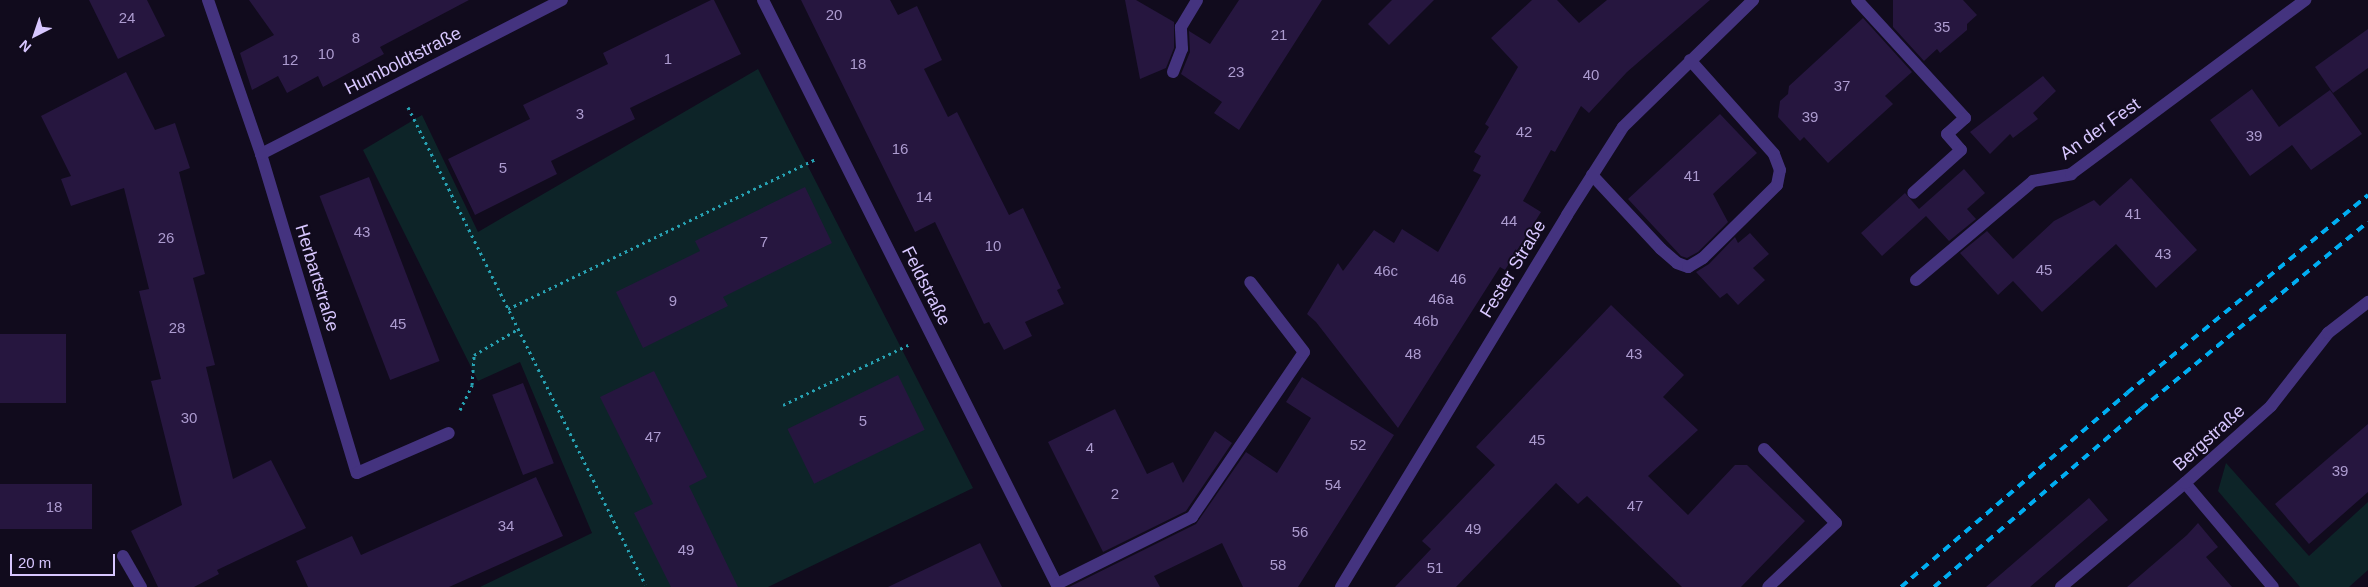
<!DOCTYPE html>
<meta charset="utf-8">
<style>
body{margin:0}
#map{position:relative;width:2368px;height:587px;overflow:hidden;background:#110b1d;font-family:Arial,sans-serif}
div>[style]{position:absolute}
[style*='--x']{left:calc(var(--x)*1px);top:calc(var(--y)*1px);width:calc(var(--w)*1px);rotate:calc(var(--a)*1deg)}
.green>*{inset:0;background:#0d2428}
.building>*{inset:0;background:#26163f;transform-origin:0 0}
.path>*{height:3px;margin-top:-1.5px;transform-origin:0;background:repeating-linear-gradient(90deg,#27a2b3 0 2.5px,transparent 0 6.5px)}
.minor>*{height:12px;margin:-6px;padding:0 6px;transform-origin:6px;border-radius:6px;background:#44337f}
.rail>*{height:4px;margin-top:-2px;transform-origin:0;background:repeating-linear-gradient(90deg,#00aef2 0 8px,transparent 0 14px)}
span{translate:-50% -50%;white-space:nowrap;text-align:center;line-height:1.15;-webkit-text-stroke:4px #110b1d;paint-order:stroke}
.number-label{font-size:15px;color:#ac9bcf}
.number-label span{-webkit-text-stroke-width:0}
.street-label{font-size:18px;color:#d8c7ff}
.north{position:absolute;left:10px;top:10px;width:50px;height:50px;-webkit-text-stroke:4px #110b1d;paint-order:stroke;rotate:221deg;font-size:14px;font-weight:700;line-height:20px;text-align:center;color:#d8c7ff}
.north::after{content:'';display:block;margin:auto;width:18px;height:22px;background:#d8c7ff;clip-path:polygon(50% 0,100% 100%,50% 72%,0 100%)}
.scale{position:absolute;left:10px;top:554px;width:105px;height:22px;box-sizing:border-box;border:2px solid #d8c7ff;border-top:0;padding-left:6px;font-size:15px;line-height:18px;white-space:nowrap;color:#d8c7ff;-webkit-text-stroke:4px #110b1d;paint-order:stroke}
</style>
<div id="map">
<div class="green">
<i style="clip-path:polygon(758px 69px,973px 488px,768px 587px,480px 587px,592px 533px,520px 362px,478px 381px,363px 150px,422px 115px,478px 232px)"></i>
<i style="clip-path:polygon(2226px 463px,2309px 556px,2368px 502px,2368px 570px,2349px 587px,2300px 587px,2218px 491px)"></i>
</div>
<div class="building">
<i style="clip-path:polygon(89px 0,147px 0,165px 36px,118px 59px)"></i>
<i style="clip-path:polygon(249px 0,469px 0,380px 47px,384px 54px,323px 87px,318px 76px,287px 93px,278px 76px,252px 90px,240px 53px,274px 35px)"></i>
<i style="clip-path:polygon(711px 0,714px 0,741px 54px,630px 108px,635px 119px,551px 161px,557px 174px,475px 215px,448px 159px,530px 119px,523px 105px,608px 64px,603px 53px)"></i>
<i style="clip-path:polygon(801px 0,890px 0,898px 15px,917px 6px,942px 60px,924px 69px,948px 117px,957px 112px,1009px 215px,1023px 208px,1061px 288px,1057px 290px,1064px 304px,1025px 322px,1032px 336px,1004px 350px,989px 322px,984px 324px,935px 222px,915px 232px)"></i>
<i style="clip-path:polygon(1125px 0,1136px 0,1174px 22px,1174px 48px,1166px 68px,1140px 79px)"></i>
<i style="clip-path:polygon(1239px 0,1322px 0,1239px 130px,1214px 113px,1222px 102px,1181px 74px,1190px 52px,1189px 31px,1210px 44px)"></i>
<i style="clip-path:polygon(1392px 0,1434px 0,1389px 45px,1368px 24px)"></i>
<i style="clip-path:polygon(1532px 0,1557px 0,1579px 23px,1607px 0,1710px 0,1627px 72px,1589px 113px,1581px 106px,1555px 152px,1551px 150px,1523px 201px,1541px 212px,1505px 270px,1500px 267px,1398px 428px,1316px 322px,1307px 314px,1338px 263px,1343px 271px,1374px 230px,1394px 243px,1402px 229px,1438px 252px,1481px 175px,1473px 171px,1481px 156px,1474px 152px,1489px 127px,1485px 124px,1518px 67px,1491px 38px)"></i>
<i style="clip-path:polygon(1893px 0,1963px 0,1977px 15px,1967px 24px,1967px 30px,1940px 53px,1937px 49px,1924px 61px,1893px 27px)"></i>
<i style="clip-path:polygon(1863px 18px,1912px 72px,1885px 96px,1893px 104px,1828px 163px,1804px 137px,1800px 141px,1778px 117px,1780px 101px,1788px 94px,1789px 86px)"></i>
<i style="clip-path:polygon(2368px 29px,2368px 68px,2333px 93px,2315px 67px)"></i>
<i style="clip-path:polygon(126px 72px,155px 130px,175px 123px,190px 168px,179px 172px,205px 274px,193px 278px,215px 365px,206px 367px,233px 479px,271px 460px,306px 528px,217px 570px,219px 574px,194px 587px,158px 587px,131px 531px,182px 505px,151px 381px,161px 379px,139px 291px,149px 289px,124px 188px,71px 206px,61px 179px,71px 176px,41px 116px)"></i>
<i style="clip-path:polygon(2043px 76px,2056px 91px,2033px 113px,2038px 119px,2013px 138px,2010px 134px,1990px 154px,1970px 132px)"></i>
<i style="clip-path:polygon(2252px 89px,2279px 127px,2330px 90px,2362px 134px,2311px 170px,2292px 145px,2250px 176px,2210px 120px)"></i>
<i style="clip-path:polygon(1720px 114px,1757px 153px,1713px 194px,1728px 222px,1698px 252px,1687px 258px,1681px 256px,1628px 199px)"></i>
<i style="clip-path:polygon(1964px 169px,1985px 193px,1967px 209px,1976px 219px,1949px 241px,1926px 216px,1882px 256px,1861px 233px,1905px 193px,1919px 209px)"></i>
<i style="left:369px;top:177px;width:197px;height:53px;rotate:69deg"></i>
<i style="clip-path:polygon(2131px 178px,2197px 250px,2156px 288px,2116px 244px,2042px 312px,2013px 281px,1998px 295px,1960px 253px,1987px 231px,2013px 259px,2054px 221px,2094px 200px,2100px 206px)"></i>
<i style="clip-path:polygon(805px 187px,832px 243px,723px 297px,728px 306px,643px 348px,616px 292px,700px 251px,695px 241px)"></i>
<i style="clip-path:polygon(1750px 233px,1769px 254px,1753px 268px,1765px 280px,1738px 305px,1727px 293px,1720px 298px,1696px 272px,1709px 264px,1735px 237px,1738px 243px)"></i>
<i style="clip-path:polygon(1611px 305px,1684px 375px,1663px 397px,1698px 430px,1648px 476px,1688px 515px,1735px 465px,1747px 465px,1805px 521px,1741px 587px,1682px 587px,1587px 496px,1578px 504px,1556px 483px,1456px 587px,1395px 587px,1431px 549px,1422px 541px,1495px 465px,1476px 447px)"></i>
<i style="left:0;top:334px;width:66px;height:69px"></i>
<i style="clip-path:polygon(654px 371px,707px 477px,689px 486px,738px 587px,671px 587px,634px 513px,653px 504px,600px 397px)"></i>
<i style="left:898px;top:375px;width:61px;height:123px;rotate:64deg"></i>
<i style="clip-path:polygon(1302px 377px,1394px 435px,1298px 587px,1243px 587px,1222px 543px,1154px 576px,1160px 587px,1069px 587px,1196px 524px,1246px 452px,1277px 473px,1311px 418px,1286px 402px)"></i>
<i style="left:523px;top:383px;width:86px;height:33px;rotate:69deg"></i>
<i style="clip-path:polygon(1115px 409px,1147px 474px,1173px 462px,1183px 483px,1215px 431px,1232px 443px,1186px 511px,1103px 552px,1048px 442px)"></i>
<i style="clip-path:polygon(2368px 424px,2368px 492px,2309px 544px,2275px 504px)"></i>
<i style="clip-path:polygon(536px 477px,563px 536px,449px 587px,308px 587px,296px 561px,352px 536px,361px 555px)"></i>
<i style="left:92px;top:484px;width:45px;height:92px;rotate:90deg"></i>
<i style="clip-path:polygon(2089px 498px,2108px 520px,2096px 530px,2030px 587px,1986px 587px)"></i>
<i style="clip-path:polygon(2198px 523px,2218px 547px,2206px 557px,2232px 587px,2127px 587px,2187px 535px)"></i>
<i style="clip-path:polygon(980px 543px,1002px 587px,888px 587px)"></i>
</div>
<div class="path">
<i style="--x:408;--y:107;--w:533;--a:63.58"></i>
<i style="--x:508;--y:309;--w:342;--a:-26"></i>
<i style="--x:783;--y:405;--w:139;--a:-25.6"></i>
<i style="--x:460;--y:410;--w:28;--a:-64"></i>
<i style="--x:472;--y:385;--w:30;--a:-86"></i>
<i style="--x:474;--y:355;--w:51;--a:-30.6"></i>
</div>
<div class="minor">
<i style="--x:208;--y:0;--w:163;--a:71"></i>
<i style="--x:261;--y:154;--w:333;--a:73.3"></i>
<i style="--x:357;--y:473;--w:100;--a:-23.5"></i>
<i style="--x:763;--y:0;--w:657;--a:63.32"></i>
<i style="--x:1857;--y:0;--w:160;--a:47.5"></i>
<i style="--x:1965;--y:118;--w:24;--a:138"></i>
<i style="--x:1947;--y:134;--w:21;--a:49"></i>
<i style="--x:1961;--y:150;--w:64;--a:138.1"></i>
<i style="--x:1173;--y:72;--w:25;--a:-69"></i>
<i style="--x:1182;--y:49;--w:22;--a:-93"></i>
<i style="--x:1181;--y:27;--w:31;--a:-59"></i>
<i style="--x:261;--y:154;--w:338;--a:-27.1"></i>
<i style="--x:1592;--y:175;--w:101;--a:47"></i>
<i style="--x:1661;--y:249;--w:21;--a:41"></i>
<i style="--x:1677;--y:263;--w:12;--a:20"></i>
<i style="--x:1688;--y:267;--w:17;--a:-31"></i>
<i style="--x:1703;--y:258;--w:104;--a:-44.6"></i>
<i style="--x:1777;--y:185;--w:15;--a:-79"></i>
<i style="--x:1780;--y:170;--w:17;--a:-111"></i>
<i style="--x:1774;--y:154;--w:126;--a:-131.8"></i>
<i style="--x:1916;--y:280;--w:153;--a:-40.2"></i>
<i style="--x:2033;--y:181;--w:39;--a:-10"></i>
<i style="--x:2071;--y:174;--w:292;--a:-36.6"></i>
<i style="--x:1764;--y:449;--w:103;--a:45.8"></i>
<i style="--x:1836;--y:523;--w:93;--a:136.7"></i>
<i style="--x:2185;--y:483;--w:136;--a:49.8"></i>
<i style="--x:123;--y:556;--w:36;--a:60"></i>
<i style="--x:1057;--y:584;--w:151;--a:-26.4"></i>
<i style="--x:1192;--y:517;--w:199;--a:-55.8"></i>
<i style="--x:1304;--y:352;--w:88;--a:-127.6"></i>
<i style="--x:1341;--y:587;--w:435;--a:-58.7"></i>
<i style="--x:1567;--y:215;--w:104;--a:-57.5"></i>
<i style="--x:1623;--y:127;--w:182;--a:-44.3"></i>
<i style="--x:2061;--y:587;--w:162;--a:-40"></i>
<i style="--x:2185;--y:483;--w:115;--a:-41.8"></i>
<i style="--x:2271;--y:406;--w:93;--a:-52"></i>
<i style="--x:2328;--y:333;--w:51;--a:-37.8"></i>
</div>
<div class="rail">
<i style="--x:1901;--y:587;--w:298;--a:-40.6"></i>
<i style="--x:2127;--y:393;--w:312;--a:-39.4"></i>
<i style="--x:1934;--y:587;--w:273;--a:-40.7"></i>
<i style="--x:2141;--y:409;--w:294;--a:-39.5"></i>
</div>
<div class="number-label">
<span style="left:834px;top:15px">20</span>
<span style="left:127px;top:18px">24</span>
<span style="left:1942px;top:27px">35</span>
<span style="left:1279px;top:35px">21</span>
<span style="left:356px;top:38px">8</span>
<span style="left:326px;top:54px">10</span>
<span style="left:668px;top:59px">1</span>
<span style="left:290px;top:60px">12</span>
<span style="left:858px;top:64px">18</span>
<span style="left:1236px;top:72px">23</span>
<span style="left:1591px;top:75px">40</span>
<span style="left:1842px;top:86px">37</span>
<span style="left:580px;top:114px">3</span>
<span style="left:1810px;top:117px">39</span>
<span style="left:1524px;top:132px">42</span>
<span style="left:2254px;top:136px">39</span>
<span style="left:900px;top:149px">16</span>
<span style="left:503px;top:168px">5</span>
<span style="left:1692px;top:176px">41</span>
<span style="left:924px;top:197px">14</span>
<span style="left:2133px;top:214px">41</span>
<span style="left:1509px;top:221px">44</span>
<span style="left:362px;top:232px">43</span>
<span style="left:166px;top:238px">26</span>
<span style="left:764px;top:242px">7</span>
<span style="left:993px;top:246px">10</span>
<span style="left:2163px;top:254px">43</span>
<span style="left:2044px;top:270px">45</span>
<span style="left:1386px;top:271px">46c</span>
<span style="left:1458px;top:279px">46</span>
<span style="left:1441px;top:299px">46a</span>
<span style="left:673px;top:301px">9</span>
<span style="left:1426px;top:321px">46b</span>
<span style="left:398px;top:324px">45</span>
<span style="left:177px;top:328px">28</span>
<span style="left:1413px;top:354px">48</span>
<span style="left:1634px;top:354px">43</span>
<span style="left:189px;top:418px">30</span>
<span style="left:863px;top:421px">5</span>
<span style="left:653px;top:437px">47</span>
<span style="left:1537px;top:440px">45</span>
<span style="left:1358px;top:445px">52</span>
<span style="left:1090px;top:448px">4</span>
<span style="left:2340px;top:471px">39</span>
<span style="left:1333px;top:485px">54</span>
<span style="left:1115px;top:494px">2</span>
<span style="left:1635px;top:506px">47</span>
<span style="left:54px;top:507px">18</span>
<span style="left:506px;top:526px">34</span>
<span style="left:1473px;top:529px">49</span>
<span style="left:1300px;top:532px">56</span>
<span style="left:686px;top:550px">49</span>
<span style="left:1278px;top:565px">58</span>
<span style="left:1435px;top:568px">51</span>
</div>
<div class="street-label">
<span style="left:403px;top:61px;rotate:-27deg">Humboldtstraße</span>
<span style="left:2100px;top:129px;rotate:-35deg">An der Fest</span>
<span style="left:1513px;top:269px;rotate:-59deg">Fester Straße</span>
<span style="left:317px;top:278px;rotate:73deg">Herbartstraße</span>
<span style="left:926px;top:286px;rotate:63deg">Feldstraße</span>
<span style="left:2209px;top:438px;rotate:-42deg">Bergstraße</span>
</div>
<div class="north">N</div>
<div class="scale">20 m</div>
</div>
